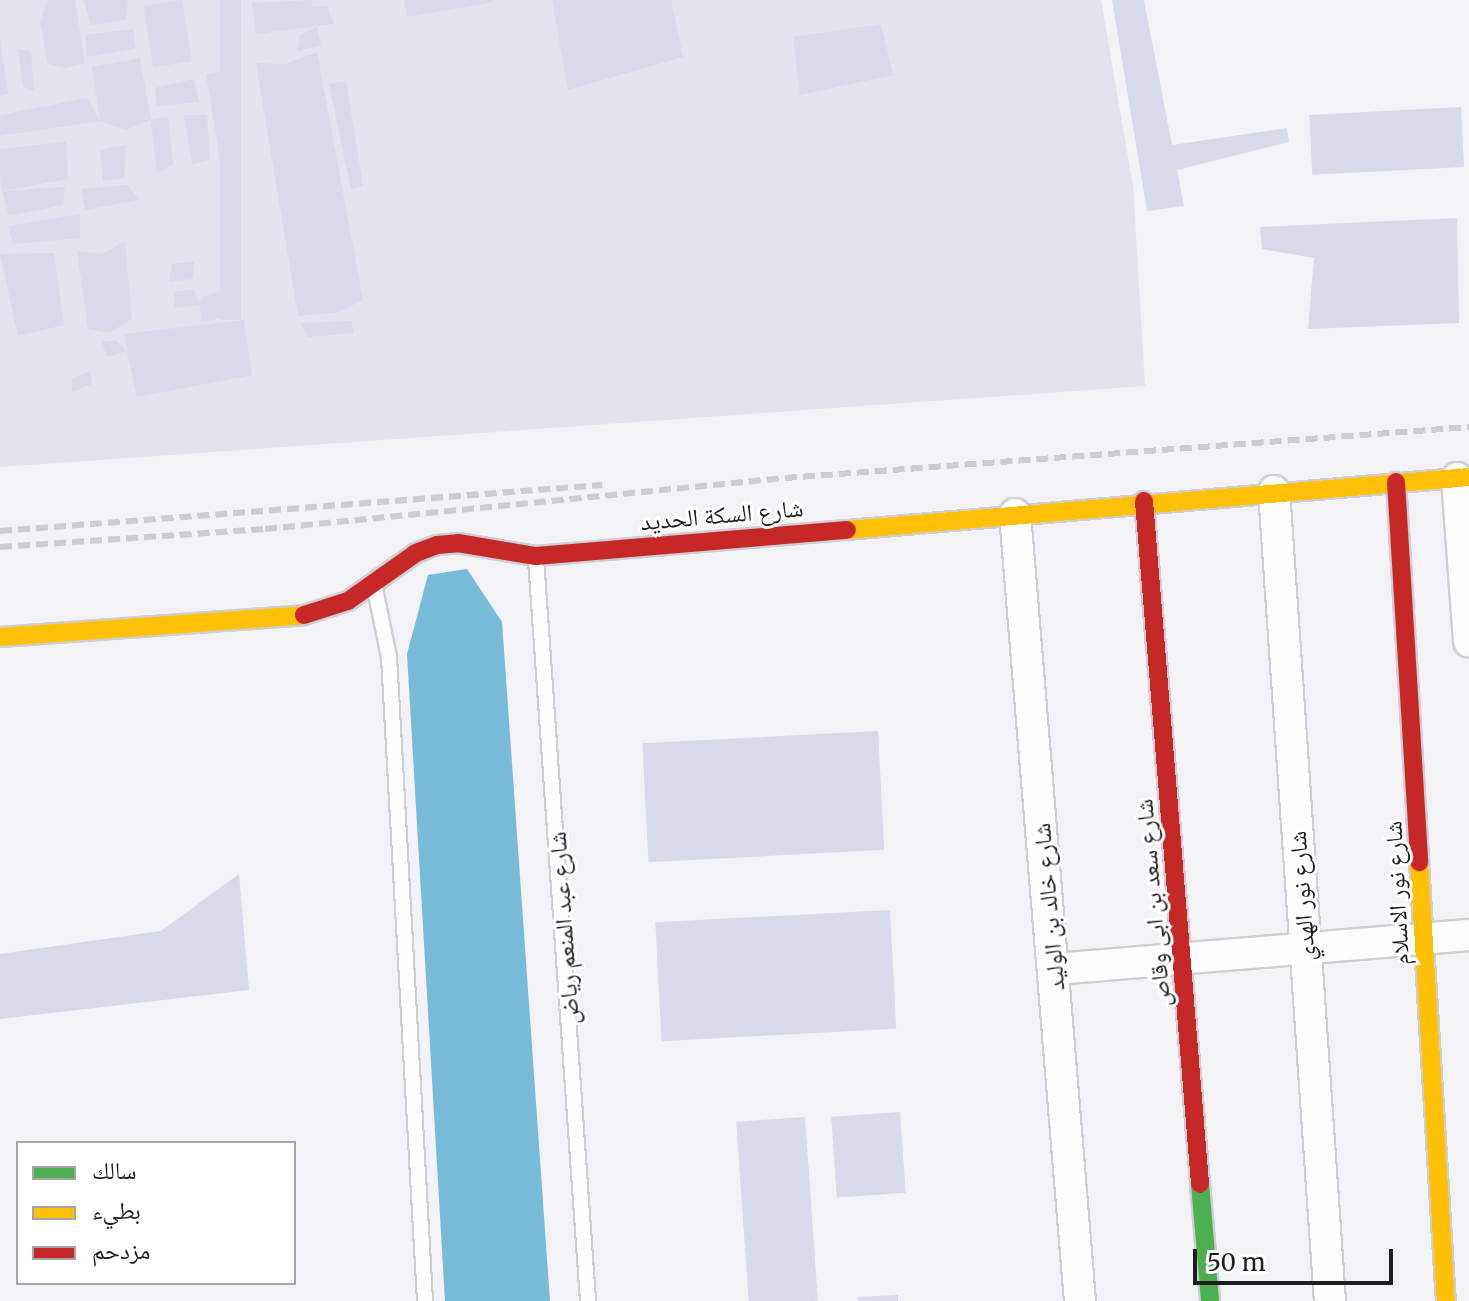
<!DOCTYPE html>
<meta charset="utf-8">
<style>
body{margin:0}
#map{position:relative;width:1469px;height:1301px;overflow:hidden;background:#f2f2f7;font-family:Merriweather,"Noto Naskh Arabic",serif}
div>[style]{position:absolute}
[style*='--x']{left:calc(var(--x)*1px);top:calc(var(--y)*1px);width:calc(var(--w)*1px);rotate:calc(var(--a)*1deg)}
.built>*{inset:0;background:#e2e3ec}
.water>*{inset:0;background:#77bbd8}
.building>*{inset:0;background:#d8d9e9;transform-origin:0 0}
.roads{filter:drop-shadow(2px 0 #cfcfd3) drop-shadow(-2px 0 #cfcfd3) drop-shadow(0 2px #cfcfd3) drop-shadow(0 -2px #cfcfd3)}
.lane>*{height:14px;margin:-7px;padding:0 7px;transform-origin:7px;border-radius:7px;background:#fdfdfe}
.street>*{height:30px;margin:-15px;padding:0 15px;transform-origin:15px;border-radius:15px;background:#fdfdfe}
.fast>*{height:18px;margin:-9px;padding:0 9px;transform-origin:9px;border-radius:9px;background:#4caf50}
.slow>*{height:18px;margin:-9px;padding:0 9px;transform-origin:9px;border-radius:9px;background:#ffc107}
.jam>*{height:18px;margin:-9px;padding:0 9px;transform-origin:9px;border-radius:9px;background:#c62828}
.rail>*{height:6px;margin-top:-3px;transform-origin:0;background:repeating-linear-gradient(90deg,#cdcdcd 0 12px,transparent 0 18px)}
span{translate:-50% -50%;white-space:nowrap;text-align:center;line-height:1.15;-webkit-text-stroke:6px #fff;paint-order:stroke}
.street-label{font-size:24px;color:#1d1e20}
.legend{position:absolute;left:16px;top:1141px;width:280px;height:144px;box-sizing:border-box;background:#fff;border:2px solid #a5a5a6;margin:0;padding:10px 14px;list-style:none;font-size:24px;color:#1d1e20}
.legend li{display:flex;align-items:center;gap:16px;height:40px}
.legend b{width:40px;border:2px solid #a5a5a6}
.scale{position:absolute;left:1193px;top:1249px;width:200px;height:36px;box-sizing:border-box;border:4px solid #1d1e20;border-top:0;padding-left:10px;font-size:24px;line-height:28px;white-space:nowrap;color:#1d1e20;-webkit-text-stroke:6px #fff;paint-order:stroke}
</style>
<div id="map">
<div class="built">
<i style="clip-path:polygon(0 0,1101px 0,1133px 186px,1145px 386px,0 467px)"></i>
</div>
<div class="water">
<i style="clip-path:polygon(467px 569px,502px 622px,550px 1301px,445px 1301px,407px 654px,428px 575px)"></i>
</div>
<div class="building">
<i style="clip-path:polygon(48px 0,75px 0,85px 63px,66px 68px,48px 64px,40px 21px)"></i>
<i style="clip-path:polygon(84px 0,128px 0,126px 20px,91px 25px)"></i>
<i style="left:182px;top:0;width:62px;height:39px;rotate:81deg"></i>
<i style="left:220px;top:0;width:21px;height:320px"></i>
<i style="clip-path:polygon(311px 0,313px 7px,327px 6px,334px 24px,317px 26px,321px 45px,297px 51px,300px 35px,317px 26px,256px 34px,252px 3px)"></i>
<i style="clip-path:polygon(404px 0,493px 0,493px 2px,407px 17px)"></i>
<i style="clip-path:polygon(552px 0,671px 0,683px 57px,568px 90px)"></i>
<i style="clip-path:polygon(1112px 0,1144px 0,1172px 145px,1287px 128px,1289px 142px,1177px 170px,1184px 206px,1147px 211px)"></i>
<i style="clip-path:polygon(881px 24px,893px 75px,800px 95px,793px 37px)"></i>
<i style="clip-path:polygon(133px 29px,136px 48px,87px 57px,86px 35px)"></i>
<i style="clip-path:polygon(0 39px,8px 94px,0 96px)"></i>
<i style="clip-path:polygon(18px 49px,31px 52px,34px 90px,23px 87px)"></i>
<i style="clip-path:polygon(317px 52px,363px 300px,339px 312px,298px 316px,256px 63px,285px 64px)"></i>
<i style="clip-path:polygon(140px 58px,151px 120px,126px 130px,100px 121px,92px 67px)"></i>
<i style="left:220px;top:72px;width:108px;height:14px;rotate:81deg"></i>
<i style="clip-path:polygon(194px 79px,199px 102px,157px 106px,155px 88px)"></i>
<i style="clip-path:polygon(346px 81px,363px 186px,351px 189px,329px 84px)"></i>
<i style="clip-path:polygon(87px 98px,100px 121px,0 136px,0 115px)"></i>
<i style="left:1461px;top:107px;width:60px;height:152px;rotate:87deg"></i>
<i style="clip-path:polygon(184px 115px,207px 115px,210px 160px,192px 164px)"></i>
<i style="clip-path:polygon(168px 117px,173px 165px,157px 173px,151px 120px)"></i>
<i style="clip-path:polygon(66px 142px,68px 179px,2px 191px,65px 187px,63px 205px,9px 216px,2px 191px,0 176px,0 149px)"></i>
<i style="clip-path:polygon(126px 145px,124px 178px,103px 181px,100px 150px)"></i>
<i style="clip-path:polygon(127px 185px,140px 200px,85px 210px,81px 189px)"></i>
<i style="clip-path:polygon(80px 214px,80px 238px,13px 244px,8px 226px)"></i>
<i style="clip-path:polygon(1457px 218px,1459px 323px,1308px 329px,1314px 258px,1262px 249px,1260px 227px)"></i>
<i style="clip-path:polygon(125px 241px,132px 319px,109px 333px,88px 329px,77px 251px,103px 254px)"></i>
<i style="clip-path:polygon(54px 253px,64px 325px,18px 336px,0 254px)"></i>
<i style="clip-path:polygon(195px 261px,192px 279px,169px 282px,172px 264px)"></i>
<i style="clip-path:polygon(236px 287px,237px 315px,201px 322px,200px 305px,174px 308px,174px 292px,194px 289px,200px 305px,201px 297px)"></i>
<i style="clip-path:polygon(244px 320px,252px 375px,137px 397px,127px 351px,107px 357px,102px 342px,116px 340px,127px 351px,124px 334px)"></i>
<i style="clip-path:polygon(351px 321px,354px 333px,308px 337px,301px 323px)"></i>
<i style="clip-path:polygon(90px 371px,92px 384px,72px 392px,72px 379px)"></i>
<i style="left:878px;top:731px;width:119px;height:236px;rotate:87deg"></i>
<i style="clip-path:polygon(239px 874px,249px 990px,0 1019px,0 954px,161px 931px)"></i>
<i style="left:890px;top:910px;width:119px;height:235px;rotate:87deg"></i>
<i style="left:900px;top:1112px;width:81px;height:69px;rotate:86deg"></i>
<i style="left:805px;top:1117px;width:184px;height:69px;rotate:86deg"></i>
<i style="clip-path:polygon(898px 1295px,898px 1301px,858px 1301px,858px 1297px)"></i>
</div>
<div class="roads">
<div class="lane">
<i style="--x:536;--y:559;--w:744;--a:85.99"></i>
<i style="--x:375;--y:589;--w:69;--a:78.4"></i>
<i style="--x:389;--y:657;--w:645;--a:86.8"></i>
</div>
<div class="street">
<i style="--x:1457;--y:478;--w:164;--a:85.8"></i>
<i style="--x:1274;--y:491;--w:812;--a:86.05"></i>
<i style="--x:1015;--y:514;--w:790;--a:85.28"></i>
<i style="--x:1055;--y:969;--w:415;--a:-4.7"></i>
</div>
<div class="fast">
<i style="--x:1200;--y:1184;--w:117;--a:85.1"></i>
</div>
<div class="slow">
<i style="--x:847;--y:530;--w:624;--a:-4.87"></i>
<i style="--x:0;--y:637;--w:305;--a:-4.1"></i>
<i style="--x:1419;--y:862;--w:440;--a:86.5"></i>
</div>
<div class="jam">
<i style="--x:1396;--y:482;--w:381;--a:86.5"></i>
<i style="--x:1144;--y:501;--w:685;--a:85.31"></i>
<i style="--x:304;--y:615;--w:46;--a:-17.7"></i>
<i style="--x:348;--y:601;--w:83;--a:-35.2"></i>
<i style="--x:416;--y:553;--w:22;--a:-21"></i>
<i style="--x:437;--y:545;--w:21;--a:-5"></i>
<i style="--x:458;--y:543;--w:79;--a:9.5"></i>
<i style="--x:536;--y:556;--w:312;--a:-4.8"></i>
</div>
</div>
<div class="rail">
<i style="--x:0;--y:531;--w:604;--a:-4.37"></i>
<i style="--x:0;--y:547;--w:266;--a:-3.9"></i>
<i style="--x:265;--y:529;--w:522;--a:-5.6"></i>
<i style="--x:785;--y:478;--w:686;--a:-4.26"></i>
</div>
<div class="street-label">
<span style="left:722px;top:515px;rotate:-5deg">شارع السكة الحديد</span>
<span style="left:1397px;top:893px;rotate:-93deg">شارع نور الاسلام</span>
<span style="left:1302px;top:896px;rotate:-94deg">شارع نور الهدي</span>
<span style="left:1153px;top:903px;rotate:-95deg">شارع سعد بن ابى وقاص</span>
<span style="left:1049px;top:907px;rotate:-95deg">شارع خالد بن الوليد</span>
<span style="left:564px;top:928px;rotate:-94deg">شارع عبد المنعم رياض</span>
</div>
<ul class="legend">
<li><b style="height:10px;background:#4caf50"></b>سالك</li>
<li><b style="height:10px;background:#ffc107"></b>بطيء</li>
<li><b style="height:10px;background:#c62828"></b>مزدحم</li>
</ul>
<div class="scale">50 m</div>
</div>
